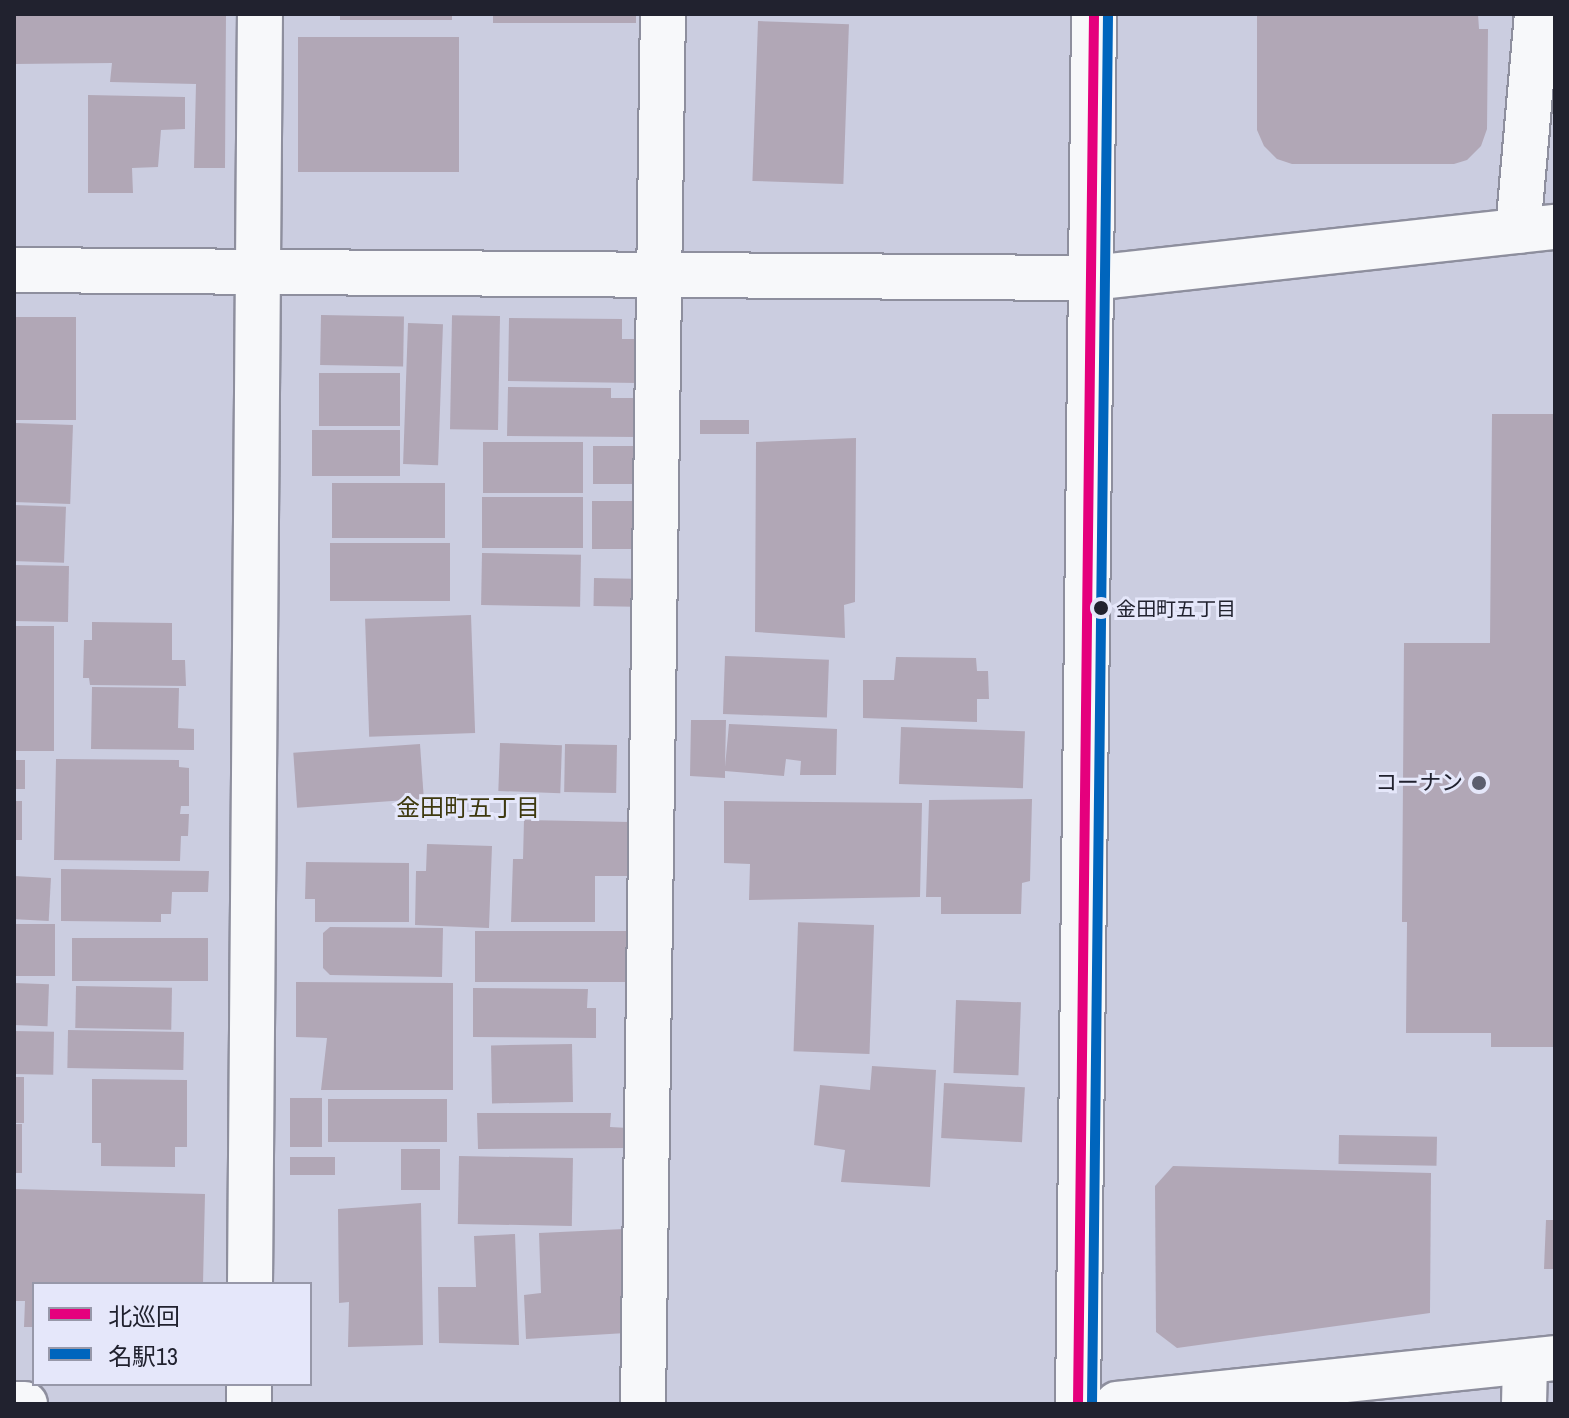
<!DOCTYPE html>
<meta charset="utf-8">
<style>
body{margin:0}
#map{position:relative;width:1569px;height:1418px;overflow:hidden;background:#cbcde0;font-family:"Archivo Narrow","Noto Sans JP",sans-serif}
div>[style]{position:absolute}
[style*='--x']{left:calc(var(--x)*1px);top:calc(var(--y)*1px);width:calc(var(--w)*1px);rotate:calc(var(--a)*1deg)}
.building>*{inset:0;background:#b1a7b6;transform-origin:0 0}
.roads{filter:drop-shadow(2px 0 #8e8f9e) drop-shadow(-2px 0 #8e8f9e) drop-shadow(0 2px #8e8f9e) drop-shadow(0 -2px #8e8f9e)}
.minor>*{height:44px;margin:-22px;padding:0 22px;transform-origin:22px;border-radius:22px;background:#f7f8fa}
.bus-1>*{height:10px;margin:-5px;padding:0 5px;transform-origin:5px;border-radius:5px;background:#e5007d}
.bus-2>*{height:10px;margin:-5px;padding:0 5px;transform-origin:5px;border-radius:5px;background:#0065bd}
.dots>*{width:22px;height:22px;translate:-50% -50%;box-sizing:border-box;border:4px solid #e5e7fa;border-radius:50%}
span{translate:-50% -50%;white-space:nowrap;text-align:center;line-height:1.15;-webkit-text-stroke:6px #e5e7fa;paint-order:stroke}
.bus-label{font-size:20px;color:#21222f}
.left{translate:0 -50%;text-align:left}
.poi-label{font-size:22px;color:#21222f}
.right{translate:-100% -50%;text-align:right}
.neighbourhood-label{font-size:24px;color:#3e390f}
.frame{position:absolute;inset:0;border:16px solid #21222f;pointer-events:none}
.legend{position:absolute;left:32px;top:1282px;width:280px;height:104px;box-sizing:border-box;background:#e5e7fa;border:2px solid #9798a9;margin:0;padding:10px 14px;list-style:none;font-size:24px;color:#21222f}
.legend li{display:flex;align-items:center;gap:16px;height:40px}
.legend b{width:40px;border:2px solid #9798a9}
</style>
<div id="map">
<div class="building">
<i style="clip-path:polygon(14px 14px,226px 14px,225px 168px,194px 168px,196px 84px,110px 82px,112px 63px,14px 64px)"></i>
<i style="left:340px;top:14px;width:112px;height:6px"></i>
<i style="left:493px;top:14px;width:143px;height:9px"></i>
<i style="clip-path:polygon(1257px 14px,1478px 14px,1479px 29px,1488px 29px,1487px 129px,1481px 146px,1467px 160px,1454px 164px,1292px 164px,1277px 159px,1264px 146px,1257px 130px)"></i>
<i style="left:758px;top:21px;width:91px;height:160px;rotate:2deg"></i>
<i style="left:298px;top:37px;width:161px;height:135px"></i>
<i style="clip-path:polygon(88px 95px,185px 97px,185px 129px,161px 130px,158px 167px,132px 168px,133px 193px,88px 193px)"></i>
<i style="left:321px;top:315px;width:83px;height:50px;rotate:1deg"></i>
<i style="left:500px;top:316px;width:114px;height:48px;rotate:91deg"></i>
<i style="left:14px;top:317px;width:62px;height:103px"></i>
<i style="clip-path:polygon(509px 318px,622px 319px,622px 339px,638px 339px,637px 383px,508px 381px)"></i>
<i style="left:408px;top:323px;width:35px;height:141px;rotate:2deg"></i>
<i style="left:319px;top:373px;width:81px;height:53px"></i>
<i style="clip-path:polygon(508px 387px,611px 388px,611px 398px,637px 398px,637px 437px,507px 436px)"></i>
<i style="clip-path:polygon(1492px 414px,1555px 414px,1555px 1047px,1491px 1047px,1491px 1033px,1406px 1033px,1407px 922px,1402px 922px,1404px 643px,1490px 643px)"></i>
<i style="left:700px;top:420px;width:49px;height:14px"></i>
<i style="left:16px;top:423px;width:57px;height:79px;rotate:2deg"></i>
<i style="left:312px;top:430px;width:88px;height:46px"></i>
<i style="clip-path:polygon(856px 438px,855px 602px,844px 605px,845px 638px,755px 632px,756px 442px)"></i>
<i style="left:483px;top:442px;width:100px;height:51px"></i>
<i style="left:593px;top:446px;width:43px;height:38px"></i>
<i style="left:332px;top:483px;width:113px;height:55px"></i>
<i style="left:482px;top:497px;width:101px;height:51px"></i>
<i style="left:592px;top:501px;width:43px;height:48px"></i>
<i style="left:14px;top:505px;width:52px;height:56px;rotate:2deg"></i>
<i style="left:330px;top:543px;width:120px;height:58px"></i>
<i style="left:482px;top:553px;width:99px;height:52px;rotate:1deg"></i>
<i style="left:14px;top:565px;width:55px;height:56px;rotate:1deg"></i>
<i style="left:594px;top:578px;width:40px;height:28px;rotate:1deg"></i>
<i style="left:471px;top:615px;width:118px;height:106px;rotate:88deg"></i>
<i style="clip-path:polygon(92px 622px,172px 623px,172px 660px,185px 660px,186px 686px,90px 685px,89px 678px,83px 678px,84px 640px,92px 640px)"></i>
<i style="left:14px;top:626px;width:40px;height:125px"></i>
<i style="left:725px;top:656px;width:104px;height:58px;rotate:2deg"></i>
<i style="clip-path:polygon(896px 657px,976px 658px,977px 671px,988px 671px,989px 699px,977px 699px,977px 722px,863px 718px,863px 680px,894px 680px)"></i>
<i style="clip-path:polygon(92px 687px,179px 688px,178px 728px,194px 729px,194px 750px,91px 749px)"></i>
<i style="clip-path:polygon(691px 720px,726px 720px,725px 767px,729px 724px,837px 729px,836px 775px,800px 775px,801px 761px,786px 759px,784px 776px,725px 771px,725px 778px,690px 776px)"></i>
<i style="left:901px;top:727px;width:124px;height:57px;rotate:2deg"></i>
<i style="left:500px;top:743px;width:62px;height:48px;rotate:2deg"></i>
<i style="left:420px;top:744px;width:55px;height:127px;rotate:86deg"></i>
<i style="left:565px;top:744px;width:52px;height:48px;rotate:1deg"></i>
<i style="clip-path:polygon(56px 759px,179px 760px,179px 767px,189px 768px,189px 806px,181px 806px,180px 814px,189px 814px,188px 836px,181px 836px,180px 861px,54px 860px)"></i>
<i style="left:14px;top:760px;width:11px;height:29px"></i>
<i style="clip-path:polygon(1032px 799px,1030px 881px,1022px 883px,1021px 914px,941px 914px,941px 897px,926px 897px,929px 800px)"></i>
<i style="left:14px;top:801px;width:8px;height:39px"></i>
<i style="clip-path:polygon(724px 801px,922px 803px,920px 897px,749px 900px,750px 864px,724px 863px)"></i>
<i style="clip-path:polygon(524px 820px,630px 822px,628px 876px,595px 876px,595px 922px,511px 922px,513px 859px,523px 859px)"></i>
<i style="clip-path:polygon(427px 844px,492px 846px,489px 928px,415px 925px,416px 871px,426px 871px)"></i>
<i style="clip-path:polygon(306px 862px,409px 863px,409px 922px,315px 922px,315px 899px,305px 899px)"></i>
<i style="clip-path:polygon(61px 869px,209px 871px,208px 892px,172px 892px,171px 914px,161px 914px,161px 922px,61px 921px)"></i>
<i style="left:14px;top:876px;width:37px;height:43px;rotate:3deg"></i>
<i style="left:14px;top:924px;width:41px;height:52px"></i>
<i style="left:874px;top:925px;width:129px;height:76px;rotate:92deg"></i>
<i style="clip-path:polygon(330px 927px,443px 928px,442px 977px,330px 975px,323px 968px,323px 933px)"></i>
<i style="left:475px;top:931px;width:153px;height:51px"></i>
<i style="left:72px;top:938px;width:136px;height:43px"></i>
<i style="clip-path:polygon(296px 982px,453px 983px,453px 1090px,321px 1090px,327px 1038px,296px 1037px)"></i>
<i style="left:14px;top:983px;width:35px;height:42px;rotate:2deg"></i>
<i style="left:76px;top:986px;width:96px;height:42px;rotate:1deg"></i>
<i style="clip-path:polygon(473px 988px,588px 989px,587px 1008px,596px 1008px,596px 1038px,473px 1037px)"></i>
<i style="left:956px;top:1000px;width:65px;height:73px;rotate:2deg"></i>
<i style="left:68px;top:1030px;width:116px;height:38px;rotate:1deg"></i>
<i style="left:14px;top:1031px;width:40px;height:43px;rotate:1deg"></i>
<i style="left:572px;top:1044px;width:58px;height:81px;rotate:89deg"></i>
<i style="clip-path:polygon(872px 1066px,936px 1070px,930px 1187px,841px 1182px,845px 1150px,814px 1145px,820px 1085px,870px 1090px)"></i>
<i style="left:14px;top:1077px;width:10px;height:46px"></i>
<i style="clip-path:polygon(92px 1079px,187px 1080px,187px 1147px,175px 1147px,175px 1167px,101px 1166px,101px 1143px,92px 1143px)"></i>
<i style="left:944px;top:1083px;width:81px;height:55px;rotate:3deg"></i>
<i style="left:290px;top:1098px;width:32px;height:49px"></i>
<i style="left:447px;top:1099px;width:43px;height:119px;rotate:90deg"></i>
<i style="clip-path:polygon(477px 1113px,611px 1113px,610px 1127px,629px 1128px,629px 1148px,478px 1149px)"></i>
<i style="left:14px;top:1124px;width:8px;height:49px"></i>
<i style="left:1339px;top:1135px;width:98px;height:29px;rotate:1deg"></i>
<i style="left:401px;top:1149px;width:39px;height:41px"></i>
<i style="left:459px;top:1156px;width:114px;height:68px;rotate:1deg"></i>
<i style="left:290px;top:1157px;width:45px;height:18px"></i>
<i style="clip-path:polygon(1173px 1166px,1431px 1173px,1430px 1313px,1177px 1348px,1156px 1332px,1155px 1186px)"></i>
<i style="clip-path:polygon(14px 1189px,205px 1194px,203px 1284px,34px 1284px,34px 1327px,24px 1327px,25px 1301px,14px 1301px)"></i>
<i style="clip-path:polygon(421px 1203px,423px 1345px,348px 1347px,349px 1302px,339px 1303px,338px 1209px)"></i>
<i style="clip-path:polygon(1546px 1220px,1555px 1220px,1555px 1269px,1544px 1269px)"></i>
<i style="clip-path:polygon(624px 1229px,626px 1333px,526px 1339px,524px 1295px,541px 1293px,539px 1233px)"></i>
<i style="clip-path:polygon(515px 1234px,519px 1345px,439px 1343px,438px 1287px,476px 1287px,474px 1236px)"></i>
</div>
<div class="roads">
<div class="minor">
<i style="--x:1518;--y:231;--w:218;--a:-85"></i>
<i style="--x:14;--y:270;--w:1078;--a:0.43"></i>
<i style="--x:1092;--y:278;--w:466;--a:-6.3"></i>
<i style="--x:250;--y:1284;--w:1270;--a:-89.55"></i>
<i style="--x:14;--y:1404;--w:11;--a:0"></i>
<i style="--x:249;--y:1404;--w:20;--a:-90"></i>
<i style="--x:643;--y:1404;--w:1390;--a:-89.18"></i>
<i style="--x:1078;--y:1404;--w:1390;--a:-89.34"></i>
<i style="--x:1117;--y:1404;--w:440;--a:-6"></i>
<i style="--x:1524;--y:1404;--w:41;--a:-88.6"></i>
</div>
</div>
<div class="bus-1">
<i style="--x:1078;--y:1404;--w:1390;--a:-89.34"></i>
</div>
<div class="bus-2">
<i style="--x:1092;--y:1404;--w:1390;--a:-89.34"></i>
</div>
<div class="dots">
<i style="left:1101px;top:608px;background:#21222f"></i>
<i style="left:1479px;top:783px;background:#5c5e6d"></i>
</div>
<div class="bus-label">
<span class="left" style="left:1116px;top:608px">金田町五丁目</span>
</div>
<div class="poi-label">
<span class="right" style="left:1463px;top:783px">コーナン</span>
</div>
<div class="neighbourhood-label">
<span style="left:468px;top:808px">金田町五丁目</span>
</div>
<div class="frame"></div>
<ul class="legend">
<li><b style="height:10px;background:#e5007d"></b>北巡回</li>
<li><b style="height:10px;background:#0065bd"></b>名駅13</li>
</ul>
</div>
